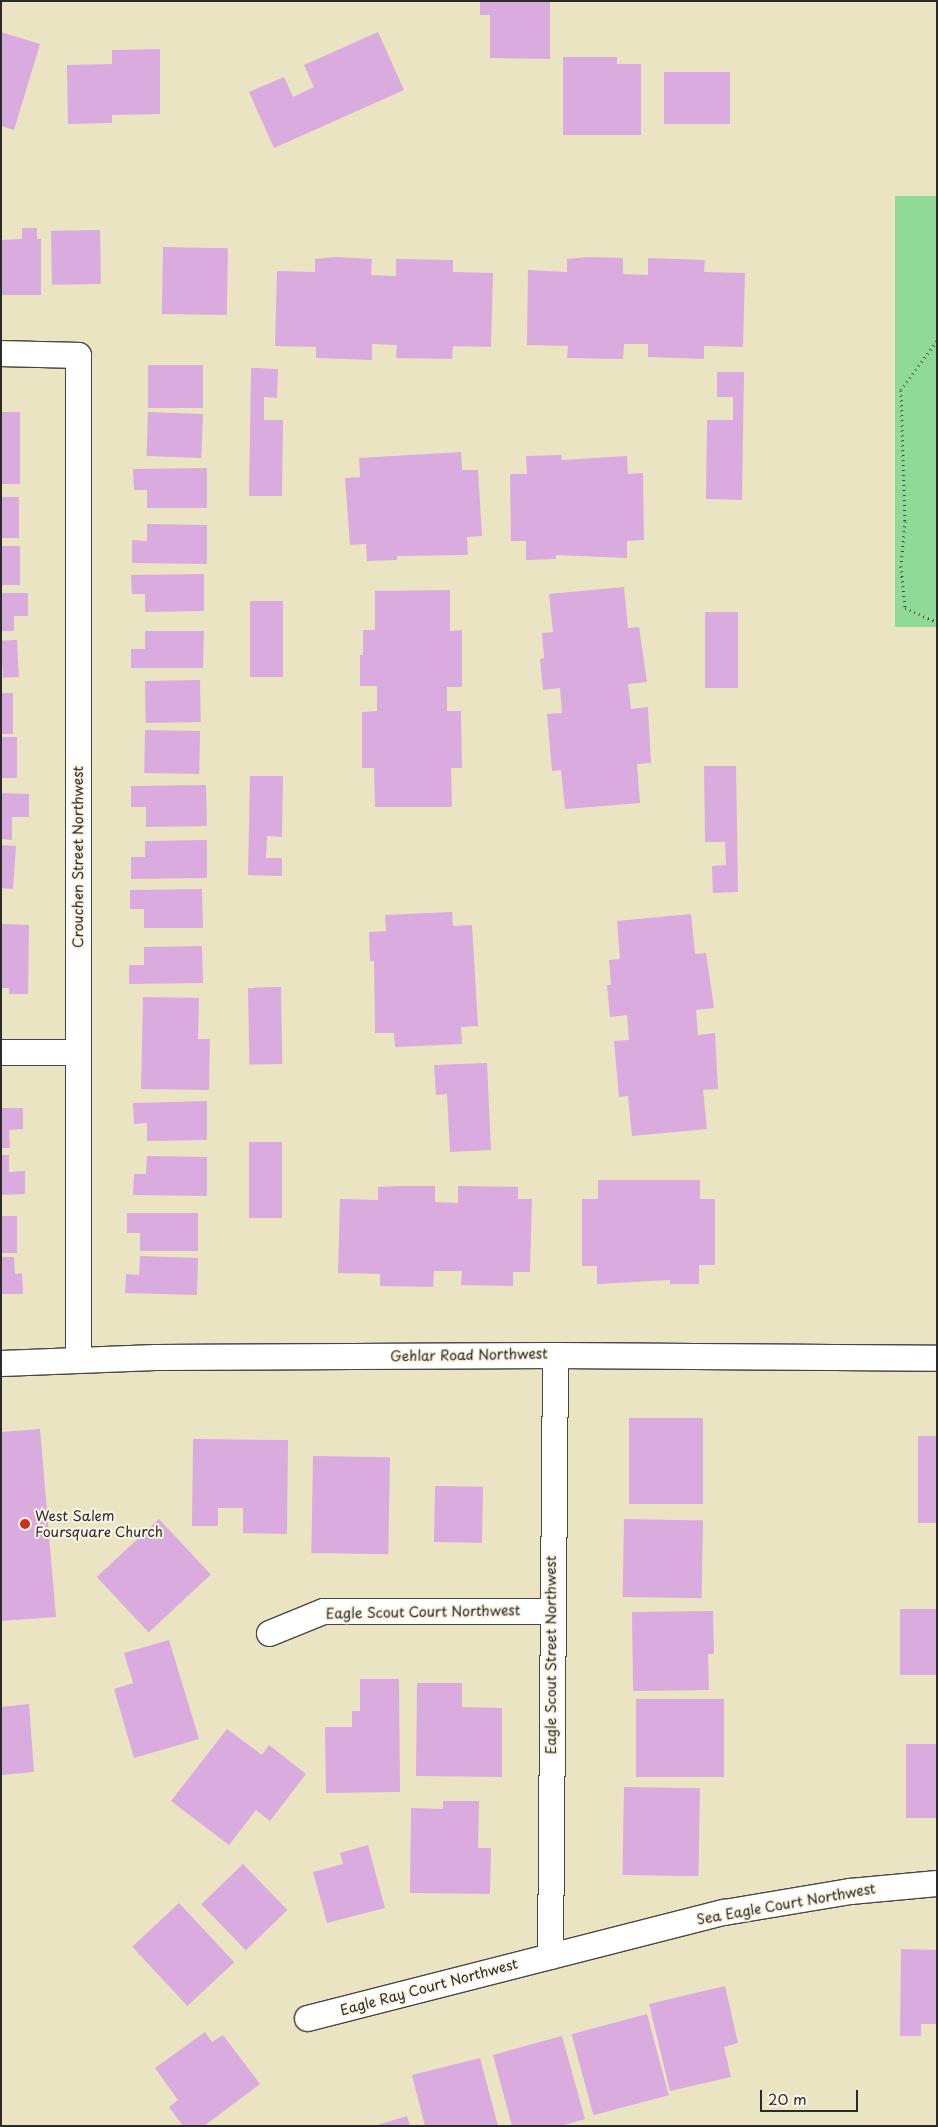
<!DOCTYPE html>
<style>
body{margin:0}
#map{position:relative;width:938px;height:2127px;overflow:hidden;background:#ebe4c3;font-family:"Playpen Sans",sans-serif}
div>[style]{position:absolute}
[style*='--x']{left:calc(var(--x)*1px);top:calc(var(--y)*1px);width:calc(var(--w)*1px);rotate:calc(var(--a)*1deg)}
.green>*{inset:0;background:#8eda96;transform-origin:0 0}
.building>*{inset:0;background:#d9abde;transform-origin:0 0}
.path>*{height:3px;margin-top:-1.5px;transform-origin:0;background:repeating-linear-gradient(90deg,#484742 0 1px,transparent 0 5px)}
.roads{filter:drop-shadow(1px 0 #484742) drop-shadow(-1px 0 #484742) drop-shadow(0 1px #484742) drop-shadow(0 -1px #484742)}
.street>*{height:25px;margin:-12.5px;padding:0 12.5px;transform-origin:12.5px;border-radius:12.5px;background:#fff}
.dots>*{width:14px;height:14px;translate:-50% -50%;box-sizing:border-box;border:2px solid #fcf5e5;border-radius:50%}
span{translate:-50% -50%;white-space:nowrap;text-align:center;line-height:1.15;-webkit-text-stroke:4px #fcf5e5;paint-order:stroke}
.street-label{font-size:14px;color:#2b2b2b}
.poi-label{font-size:14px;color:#2b2b2b}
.left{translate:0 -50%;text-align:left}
.frame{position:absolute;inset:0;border:2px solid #2b2b2b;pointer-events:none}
.scale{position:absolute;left:760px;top:2090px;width:98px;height:22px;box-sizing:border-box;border:2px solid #2b2b2b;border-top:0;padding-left:6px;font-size:15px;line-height:18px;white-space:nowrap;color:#2b2b2b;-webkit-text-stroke:4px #fcf5e5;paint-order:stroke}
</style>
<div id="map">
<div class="green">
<i style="left:937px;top:196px;width:431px;height:42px;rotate:90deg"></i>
</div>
<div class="building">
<i style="clip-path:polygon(480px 1px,550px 2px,550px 59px,490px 58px,490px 15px,480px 15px)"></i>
<i style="clip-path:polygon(1px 32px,40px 44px,14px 130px,1px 126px)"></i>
<i style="clip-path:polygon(378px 32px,404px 90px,274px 148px,249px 92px,284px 77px,293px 97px,314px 87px,304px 65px)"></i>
<i style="clip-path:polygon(160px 49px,160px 114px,112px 115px,112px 123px,68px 124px,67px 65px,112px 64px,112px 50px)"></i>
<i style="clip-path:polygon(563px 57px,617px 57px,617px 64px,641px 64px,641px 135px,563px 135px)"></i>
<i style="left:664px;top:72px;width:66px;height:52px"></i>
<i style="clip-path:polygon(22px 228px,37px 228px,37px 239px,41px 239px,41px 295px,1px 295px,1px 240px,22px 239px)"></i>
<i style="left:100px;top:230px;width:54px;height:49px;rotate:89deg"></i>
<i style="left:163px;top:247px;width:65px;height:67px;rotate:1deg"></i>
<i style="clip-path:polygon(336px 257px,372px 259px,371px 275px,396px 276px,396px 259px,453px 260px,453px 272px,493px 273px,491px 347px,453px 346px,452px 359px,396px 358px,397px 345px,372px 344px,372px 360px,316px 358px,316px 347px,275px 346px,277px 271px,315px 272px,315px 259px)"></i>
<i style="clip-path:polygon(588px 257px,623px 258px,623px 274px,648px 275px,648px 258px,705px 260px,704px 272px,745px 273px,743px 347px,704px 346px,704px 359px,648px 357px,648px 344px,624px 344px,623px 359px,567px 358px,568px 346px,527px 345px,528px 270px,567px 272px,567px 259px)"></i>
<i style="left:148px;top:365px;width:55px;height:43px"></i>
<i style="clip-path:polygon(251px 368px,278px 369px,277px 398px,264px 397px,264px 420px,283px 420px,282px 496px,249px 496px)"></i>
<i style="clip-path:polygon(717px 372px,744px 372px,742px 500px,706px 499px,707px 420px,733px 420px,733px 397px,717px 397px)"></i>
<i style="left:1px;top:412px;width:19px;height:72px"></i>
<i style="left:148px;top:412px;width:55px;height:44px;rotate:2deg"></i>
<i style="clip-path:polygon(461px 452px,462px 470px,478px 470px,482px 536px,467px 537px,468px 555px,397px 556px,397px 560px,367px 561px,366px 544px,350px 545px,345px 478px,360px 477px,359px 458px)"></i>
<i style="clip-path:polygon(561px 455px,562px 460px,627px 456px,628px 474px,643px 473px,644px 540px,627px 541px,627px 558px,556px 555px,556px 559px,526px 560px,526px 541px,511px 541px,510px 474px,527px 474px,526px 456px)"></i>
<i style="clip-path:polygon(207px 468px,207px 508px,147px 508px,147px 490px,134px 490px,133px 469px)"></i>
<i style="left:1px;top:497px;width:18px;height:41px"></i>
<i style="clip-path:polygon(147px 524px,207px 525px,207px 564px,132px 563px,132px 540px,147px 541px)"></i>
<i style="left:1px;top:546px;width:19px;height:39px"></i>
<i style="clip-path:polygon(204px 574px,204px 611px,145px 612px,145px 594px,132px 594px,131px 575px)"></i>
<i style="clip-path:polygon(624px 587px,628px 628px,639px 627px,647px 682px,628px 684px,631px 709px,648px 707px,651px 763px,637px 764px,640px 803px,565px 809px,561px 770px,552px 771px,547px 714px,562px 713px,560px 688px,543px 690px,540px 659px,544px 658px,542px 633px,553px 632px,549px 594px)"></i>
<i style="clip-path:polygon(450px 590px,450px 631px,462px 630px,462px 687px,447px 687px,447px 711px,461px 711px,462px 768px,451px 768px,452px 807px,375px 807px,374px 768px,362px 768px,362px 712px,377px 711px,377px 686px,360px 686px,360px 655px,363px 655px,363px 630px,375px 630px,375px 591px)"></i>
<i style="clip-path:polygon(1px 593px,28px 593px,28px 616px,14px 616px,14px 631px,1px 631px)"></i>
<i style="left:250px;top:601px;width:33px;height:76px"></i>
<i style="left:705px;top:612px;width:33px;height:76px"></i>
<i style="clip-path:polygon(145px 631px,204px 631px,203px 668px,131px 668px,131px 649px,145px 649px)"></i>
<i style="left:17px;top:640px;width:37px;height:16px;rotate:87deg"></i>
<i style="left:200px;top:680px;width:42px;height:55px;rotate:89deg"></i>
<i style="left:1px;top:693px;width:12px;height:41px"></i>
<i style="left:145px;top:730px;width:55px;height:43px;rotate:1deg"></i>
<i style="left:1px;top:737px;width:16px;height:41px"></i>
<i style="clip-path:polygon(704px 766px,736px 766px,738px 892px,713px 893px,712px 866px,726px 865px,725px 842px,705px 842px)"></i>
<i style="clip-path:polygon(250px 776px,283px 776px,282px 837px,267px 836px,266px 858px,282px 858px,282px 876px,248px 875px)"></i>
<i style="clip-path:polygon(206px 785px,207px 826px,146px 827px,146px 807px,131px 807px,131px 786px)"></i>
<i style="clip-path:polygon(1px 793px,29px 794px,29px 817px,12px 817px,12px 840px,1px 839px)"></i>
<i style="clip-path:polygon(207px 840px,207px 878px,131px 879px,131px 857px,145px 857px,145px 841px)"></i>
<i style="left:1px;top:845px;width:15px;height:43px;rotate:4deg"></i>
<i style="clip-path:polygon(202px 889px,203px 928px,144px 928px,144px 909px,130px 909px,130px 890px)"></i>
<i style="clip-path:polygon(452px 912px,453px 926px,472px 925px,478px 1026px,461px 1027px,462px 1044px,395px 1047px,394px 1033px,375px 1033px,374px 961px,370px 961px,369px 932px,386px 931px,385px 915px)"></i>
<i style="clip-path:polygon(691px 914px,695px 954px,706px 953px,714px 1008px,696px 1010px,698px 1035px,715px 1033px,718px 1089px,703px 1090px,707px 1129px,632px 1136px,628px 1096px,619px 1097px,614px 1041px,629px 1040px,627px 1015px,610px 1017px,607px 985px,611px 985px,609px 960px,620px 959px,617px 921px)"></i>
<i style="clip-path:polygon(1px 924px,29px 925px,28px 994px,9px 994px,9px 988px,1px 988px)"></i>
<i style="clip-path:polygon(202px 946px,203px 983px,129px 984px,129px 965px,144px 965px,144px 947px)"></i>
<i style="left:281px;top:987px;width:77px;height:33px;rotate:89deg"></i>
<i style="clip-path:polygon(143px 997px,199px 998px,198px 1039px,210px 1039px,209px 1090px,141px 1089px)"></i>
<i style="clip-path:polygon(487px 1063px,491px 1150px,450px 1152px,447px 1094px,436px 1095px,434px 1065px)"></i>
<i style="clip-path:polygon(207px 1101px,207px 1140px,147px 1141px,147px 1123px,134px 1124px,133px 1103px)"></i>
<i style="clip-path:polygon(1px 1108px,23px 1108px,23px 1129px,9px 1130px,10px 1148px,1px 1148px)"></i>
<i style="left:249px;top:1142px;width:33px;height:76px"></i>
<i style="clip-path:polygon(1px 1155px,9px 1155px,9px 1172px,25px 1171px,25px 1194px,1px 1195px)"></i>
<i style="clip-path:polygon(147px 1156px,207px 1157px,207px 1196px,133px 1195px,134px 1174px,146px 1174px)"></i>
<i style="clip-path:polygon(598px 1180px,700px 1180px,700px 1199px,715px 1199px,715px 1265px,699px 1265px,699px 1284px,670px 1284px,670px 1280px,597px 1284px,597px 1266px,582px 1266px,582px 1199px,598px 1199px)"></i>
<i style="clip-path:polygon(399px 1186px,435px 1186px,435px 1202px,458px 1203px,458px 1186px,518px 1187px,518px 1199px,532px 1199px,530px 1272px,513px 1272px,513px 1286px,461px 1285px,462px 1271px,434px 1271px,433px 1287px,380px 1286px,380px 1274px,338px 1273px,340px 1199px,378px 1200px,378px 1187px)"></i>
<i style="clip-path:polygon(127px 1213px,198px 1213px,198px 1251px,140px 1251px,140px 1233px,127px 1233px)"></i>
<i style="left:1px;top:1216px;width:16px;height:37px"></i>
<i style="clip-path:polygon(140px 1256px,198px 1258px,197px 1295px,125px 1293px,126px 1274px,139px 1275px)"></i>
<i style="clip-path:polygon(1px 1257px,14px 1257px,15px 1274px,22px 1273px,23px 1294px,1px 1294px)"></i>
<i style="left:629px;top:1418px;width:74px;height:86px"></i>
<i style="clip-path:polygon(40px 1429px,56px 1617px,1px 1621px,1px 1432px)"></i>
<i style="left:918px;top:1436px;width:19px;height:87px"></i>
<i style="clip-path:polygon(193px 1439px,288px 1440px,287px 1534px,243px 1533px,243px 1508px,218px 1508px,218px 1526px,192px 1526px)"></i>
<i style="left:313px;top:1456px;width:77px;height:97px;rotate:1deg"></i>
<i style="left:435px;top:1486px;width:48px;height:56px;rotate:1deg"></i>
<i style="left:159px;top:1519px;width:76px;height:85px;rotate:47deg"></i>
<i style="left:624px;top:1519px;width:79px;height:78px;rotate:1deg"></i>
<i style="left:937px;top:1609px;width:66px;height:37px;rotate:90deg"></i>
<i style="clip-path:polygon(713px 1611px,714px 1654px,708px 1654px,709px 1690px,633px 1691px,632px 1612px)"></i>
<i style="clip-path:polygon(169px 1640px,199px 1739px,134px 1758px,114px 1689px,133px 1683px,124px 1653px)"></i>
<i style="clip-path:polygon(360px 1679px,399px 1679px,400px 1792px,326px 1793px,325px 1727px,352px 1727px,352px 1711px,360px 1711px)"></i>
<i style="clip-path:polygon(417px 1683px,462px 1683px,462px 1707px,502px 1708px,502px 1777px,416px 1776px)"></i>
<i style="left:636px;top:1699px;width:88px;height:78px"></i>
<i style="clip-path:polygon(29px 1704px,34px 1772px,1px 1775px,1px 1707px)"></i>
<i style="clip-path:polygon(227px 1729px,262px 1755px,269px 1745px,306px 1774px,270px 1821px,256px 1810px,229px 1845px,171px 1801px)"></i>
<i style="left:937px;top:1744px;width:74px;height:31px;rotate:90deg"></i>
<i style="left:624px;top:1787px;width:76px;height:88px;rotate:1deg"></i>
<i style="clip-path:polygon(443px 1801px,479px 1801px,478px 1848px,491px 1848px,490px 1894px,410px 1893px,411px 1808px,443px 1809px)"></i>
<i style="clip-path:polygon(368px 1845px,385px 1908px,327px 1923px,313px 1872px,343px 1864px,340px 1853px)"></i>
<i style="left:243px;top:1864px;width:64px;height:58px;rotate:46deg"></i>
<i style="left:179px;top:1903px;width:81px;height:64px;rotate:47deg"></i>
<i style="clip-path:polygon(901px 1949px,937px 1950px,937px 2024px,921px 2024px,921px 2036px,900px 2036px)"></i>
<i style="clip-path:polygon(725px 1986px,738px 2043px,724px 2047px,731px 2077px,670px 2091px,649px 2004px)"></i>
<i style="left:647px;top:2014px;width:84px;height:78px;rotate:75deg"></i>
<i style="clip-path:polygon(205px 2032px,212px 2042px,223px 2035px,260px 2084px,204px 2126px,183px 2126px,169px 2107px,178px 2100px,155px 2068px)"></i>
<i style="clip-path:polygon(562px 2036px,585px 2119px,561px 2126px,512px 2126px,493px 2055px)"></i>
<i style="clip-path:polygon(480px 2058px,498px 2126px,425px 2126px,412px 2075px)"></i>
<i style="clip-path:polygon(407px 2116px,410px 2126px,377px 2126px,377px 2125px)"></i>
</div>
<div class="path">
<i style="--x:937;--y:341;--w:61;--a:126.3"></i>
<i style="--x:901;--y:390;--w:131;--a:88.3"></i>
<i style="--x:905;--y:521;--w:45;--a:95.1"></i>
<i style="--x:901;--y:566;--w:42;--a:84.6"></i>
<i style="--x:905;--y:608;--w:35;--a:24"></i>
</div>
<div class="roads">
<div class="street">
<i style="--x:1;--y:353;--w:77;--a:1.5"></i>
<i style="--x:78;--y:355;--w:1004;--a:90"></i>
<i style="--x:1;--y:1052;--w:77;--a:0"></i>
<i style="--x:1;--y:1363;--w:154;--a:-2.2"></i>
<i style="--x:155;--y:1357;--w:400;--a:-0.3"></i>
<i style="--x:555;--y:1355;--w:382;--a:0.4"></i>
<i style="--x:269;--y:1633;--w:58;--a:-22.2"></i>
<i style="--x:323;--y:1611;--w:229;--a:0"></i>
<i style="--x:550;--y:1956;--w:601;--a:-89.52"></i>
<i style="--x:307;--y:2018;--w:430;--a:-14.3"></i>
<i style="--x:724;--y:1912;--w:128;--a:-9.5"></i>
<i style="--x:850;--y:1891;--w:87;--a:-5.3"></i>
</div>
</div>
<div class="dots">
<i style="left:25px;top:1524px;background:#c8321e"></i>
</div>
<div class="street-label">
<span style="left:78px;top:857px;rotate:-90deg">Crouchen Street Northwest</span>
<span style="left:469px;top:1355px;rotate:-1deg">Gehlar Road Northwest</span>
<span style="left:423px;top:1612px;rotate:-1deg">Eagle Scout Court Northwest</span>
<span style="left:551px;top:1655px;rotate:-90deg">Eagle Scout Street Northwest</span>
<span style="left:786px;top:1904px;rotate:-10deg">Sea Eagle Court Northwest</span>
<span style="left:429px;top:1987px;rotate:-15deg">Eagle Ray Court Northwest</span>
</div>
<div class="poi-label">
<span class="left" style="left:35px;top:1524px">West Salem<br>Foursquare Church</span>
</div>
<div class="frame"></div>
<div class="scale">20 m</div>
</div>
